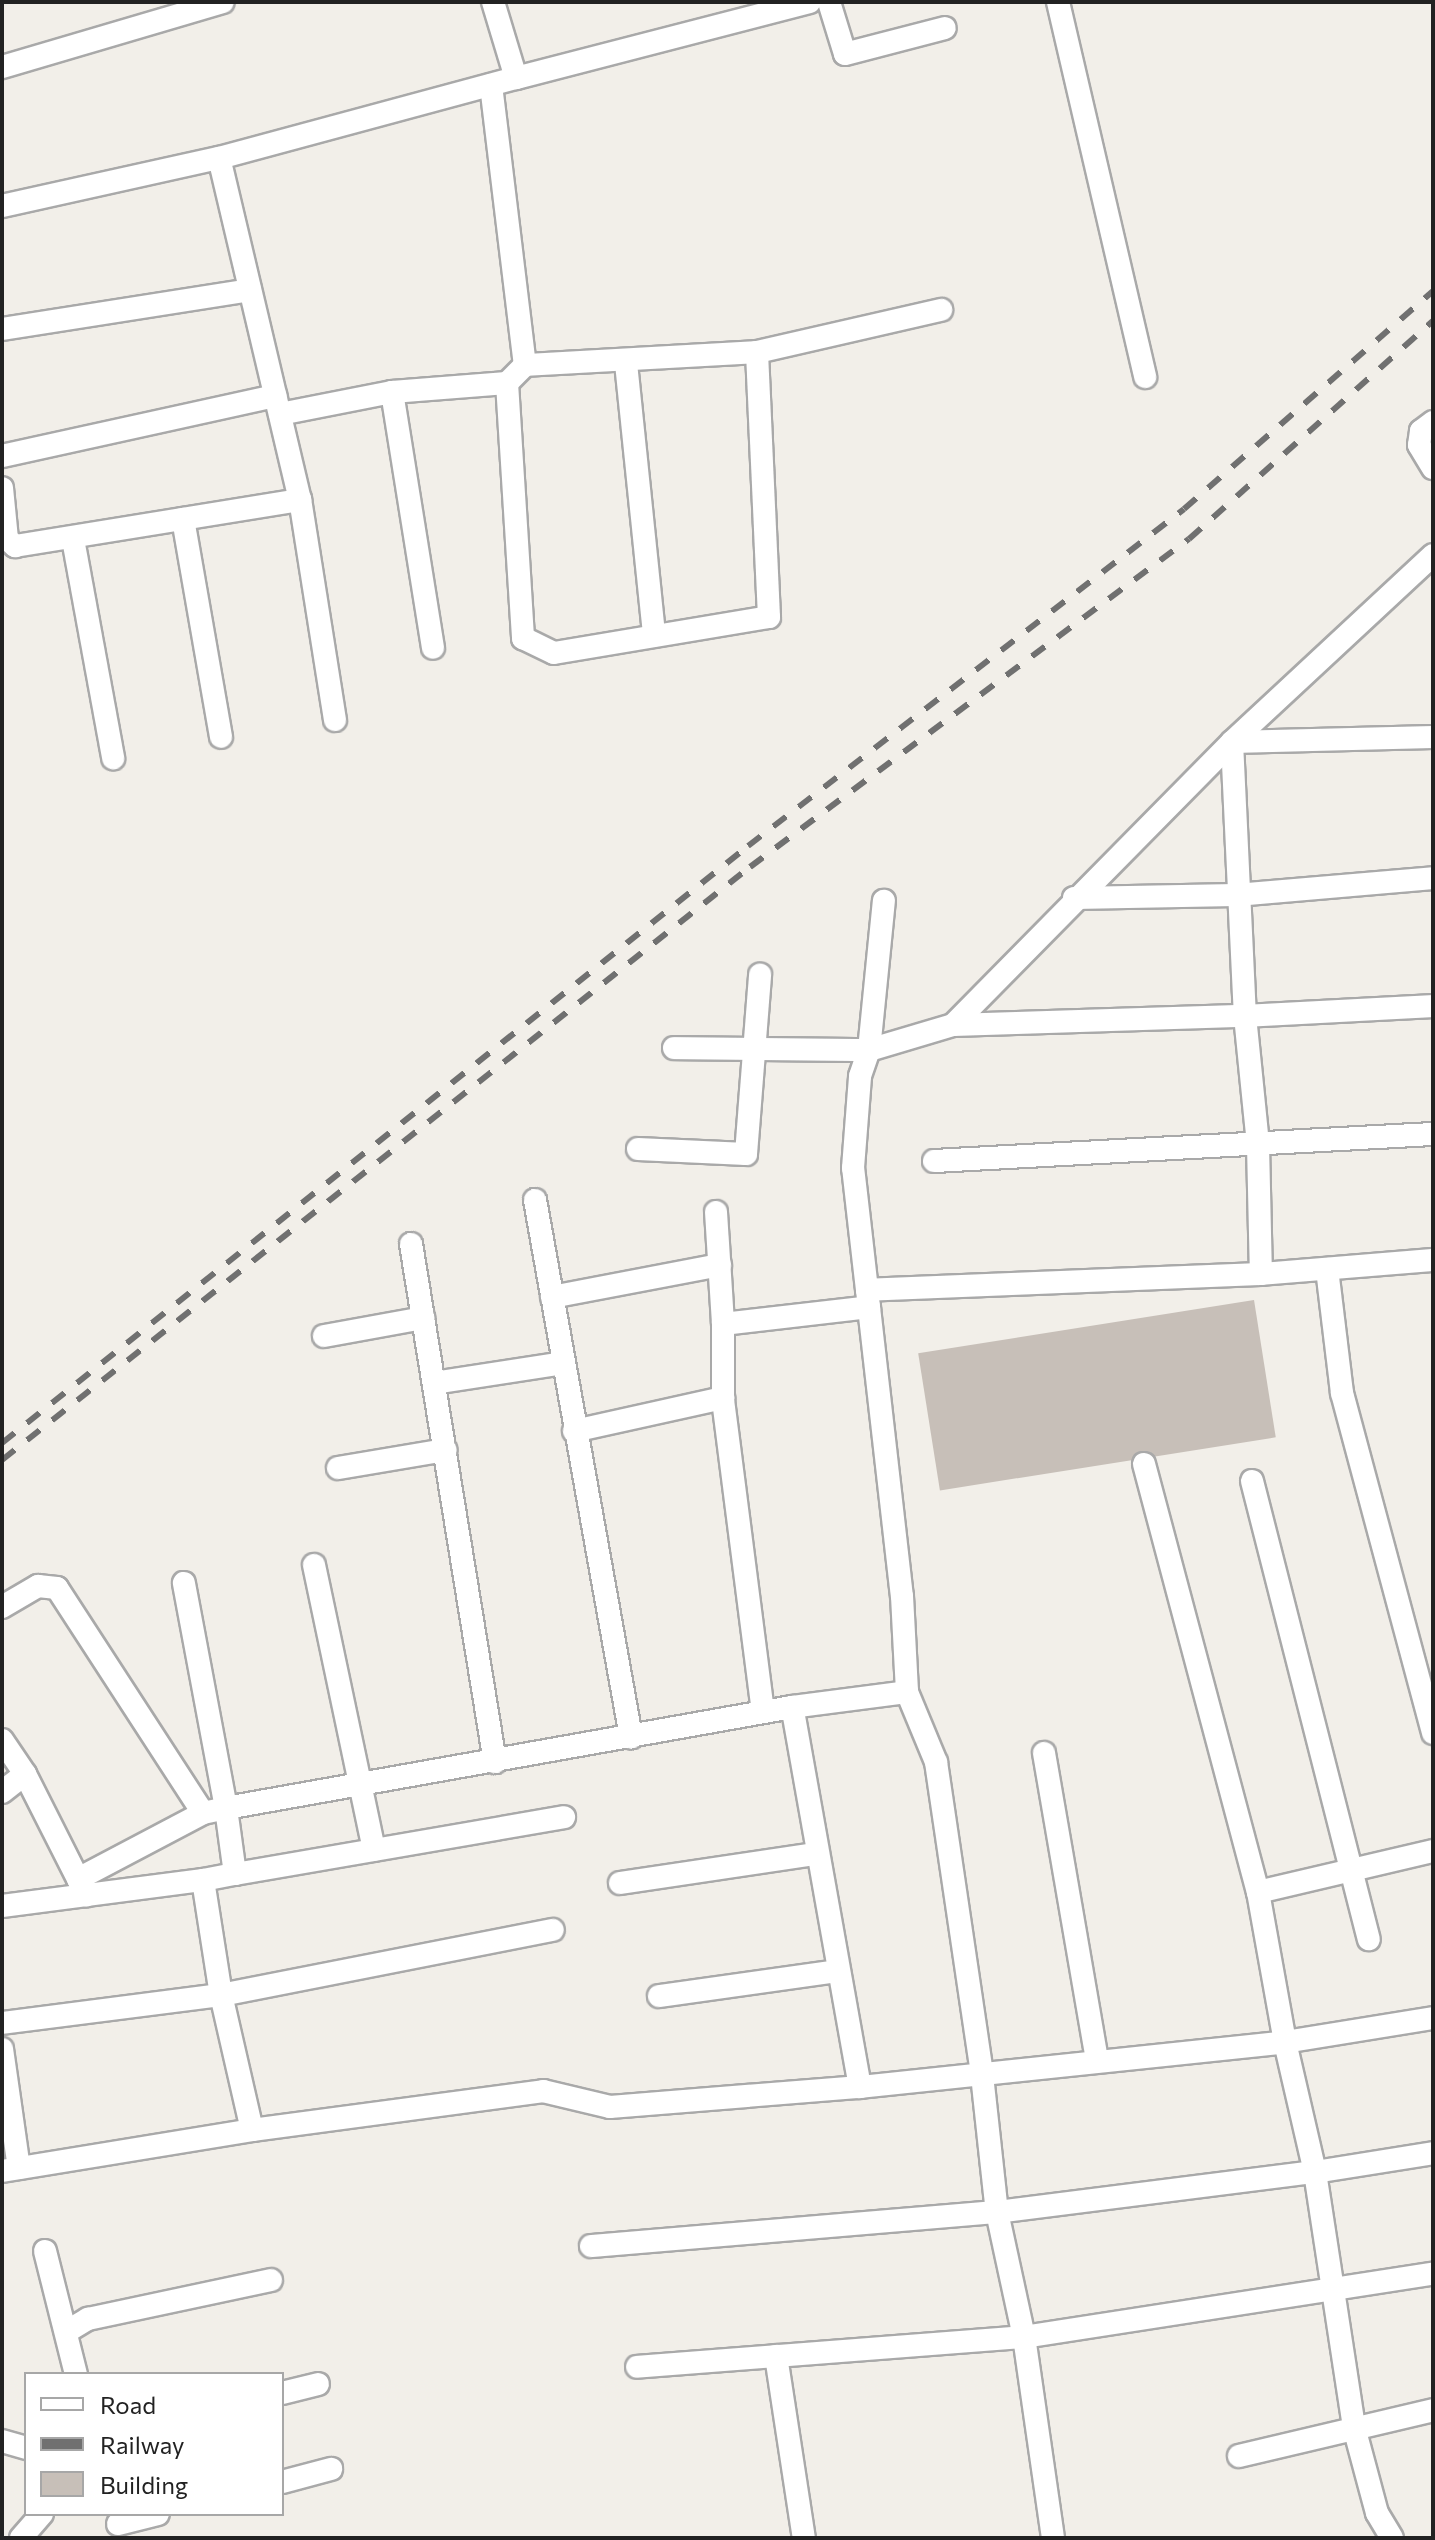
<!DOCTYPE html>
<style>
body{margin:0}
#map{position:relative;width:1435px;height:2540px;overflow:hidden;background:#f2efe9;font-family:Commissioner,sans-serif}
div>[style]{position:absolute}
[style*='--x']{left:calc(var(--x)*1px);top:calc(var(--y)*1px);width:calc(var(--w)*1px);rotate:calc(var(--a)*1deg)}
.building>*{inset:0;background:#c7bfb8;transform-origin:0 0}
.roads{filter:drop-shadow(2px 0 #a9a9a9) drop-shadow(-2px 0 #a9a9a9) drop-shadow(0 2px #a9a9a9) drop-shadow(0 -2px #a9a9a9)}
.minor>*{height:22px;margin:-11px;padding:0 11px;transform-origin:11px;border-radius:11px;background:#fff}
.rail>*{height:6px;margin-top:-3px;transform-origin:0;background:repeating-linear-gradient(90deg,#707070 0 16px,transparent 0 32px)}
span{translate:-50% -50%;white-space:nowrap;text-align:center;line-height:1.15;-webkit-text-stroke:7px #fff;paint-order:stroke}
.frame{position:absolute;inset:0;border:4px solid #222;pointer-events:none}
.legend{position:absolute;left:24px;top:2372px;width:260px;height:144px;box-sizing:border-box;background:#fff;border:2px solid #a7a7a7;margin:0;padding:10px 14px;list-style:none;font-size:24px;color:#222}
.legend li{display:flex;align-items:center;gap:16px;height:40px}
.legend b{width:40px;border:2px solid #a7a7a7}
</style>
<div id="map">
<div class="building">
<i style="left:1254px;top:1300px;width:139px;height:340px;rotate:81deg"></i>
</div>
<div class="roads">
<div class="minor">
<i style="--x:829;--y:2;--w:54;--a:72.9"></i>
<i style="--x:845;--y:54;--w:103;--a:-14.6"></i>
<i style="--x:1058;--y:2;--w:385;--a:76.9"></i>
<i style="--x:2;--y:67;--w:230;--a:-16.4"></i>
<i style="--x:516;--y:78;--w:303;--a:-14.5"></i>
<i style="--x:491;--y:85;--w:282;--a:83.1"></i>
<i style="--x:525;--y:365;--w:25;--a:135"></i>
<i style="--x:507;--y:383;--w:256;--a:86.4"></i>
<i style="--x:523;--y:638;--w:34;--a:26"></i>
<i style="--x:554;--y:653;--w:218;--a:-9.5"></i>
<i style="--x:769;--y:617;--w:265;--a:-92.6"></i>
<i style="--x:757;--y:352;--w:189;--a:-12.9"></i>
<i style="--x:2;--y:206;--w:222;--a:-12.5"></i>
<i style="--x:2;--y:329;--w:251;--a:-8.9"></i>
<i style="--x:626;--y:363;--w:274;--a:84.1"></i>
<i style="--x:525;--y:365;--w:232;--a:-3.2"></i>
<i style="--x:392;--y:392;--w:259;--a:80.9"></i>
<i style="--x:280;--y:414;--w:114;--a:-11.1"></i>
<i style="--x:392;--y:392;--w:115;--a:-4.5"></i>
<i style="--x:1433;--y:422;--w:15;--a:143"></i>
<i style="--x:1421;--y:431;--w:14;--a:98"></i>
<i style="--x:1419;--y:445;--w:27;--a:59"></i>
<i style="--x:2;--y:456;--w:280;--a:-12.4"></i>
<i style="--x:2;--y:488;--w:51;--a:84.4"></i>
<i style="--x:7;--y:539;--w:11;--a:41"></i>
<i style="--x:15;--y:546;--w:289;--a:-9.2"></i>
<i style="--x:183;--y:519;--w:221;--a:80.1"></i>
<i style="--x:73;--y:539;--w:223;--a:79.6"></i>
<i style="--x:1433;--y:555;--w:275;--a:137.1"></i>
<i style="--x:1232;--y:742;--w:201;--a:-1.4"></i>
<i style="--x:335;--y:720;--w:223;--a:-99"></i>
<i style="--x:300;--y:500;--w:351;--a:-103.3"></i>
<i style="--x:219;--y:158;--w:308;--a:-15.1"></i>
<i style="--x:516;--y:78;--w:79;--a:-106.8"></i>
<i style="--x:1232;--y:742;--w:397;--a:134.6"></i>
<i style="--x:953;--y:1025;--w:292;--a:-1.8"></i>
<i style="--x:1245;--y:1016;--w:130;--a:84.2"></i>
<i style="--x:1258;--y:1145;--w:129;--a:88.7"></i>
<i style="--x:1261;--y:1274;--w:394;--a:177.7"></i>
<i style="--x:867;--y:1290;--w:308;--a:83.5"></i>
<i style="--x:902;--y:1596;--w:96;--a:87"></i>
<i style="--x:907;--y:1692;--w:76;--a:67.5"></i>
<i style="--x:936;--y:1762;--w:316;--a:81.6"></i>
<i style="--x:982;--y:2075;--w:138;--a:83.8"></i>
<i style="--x:997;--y:2212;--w:321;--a:-7.2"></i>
<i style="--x:1315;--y:2172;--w:133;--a:-103"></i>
<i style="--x:1285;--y:2042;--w:152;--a:-100.2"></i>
<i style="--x:1258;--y:1892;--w:180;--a:-13.2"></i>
<i style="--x:1232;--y:742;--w:274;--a:87.3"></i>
<i style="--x:1245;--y:1016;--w:188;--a:-3"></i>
<i style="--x:1074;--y:898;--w:162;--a:-1.1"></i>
<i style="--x:1236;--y:895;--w:198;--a:-4.9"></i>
<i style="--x:674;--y:1048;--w:195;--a:0.6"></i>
<i style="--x:869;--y:1050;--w:150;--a:-84.3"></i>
<i style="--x:638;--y:1149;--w:108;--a:2.7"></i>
<i style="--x:746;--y:1154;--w:180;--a:-85.5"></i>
<i style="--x:934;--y:1161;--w:500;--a:-3.1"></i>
<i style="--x:535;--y:1200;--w:546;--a:79.86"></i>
<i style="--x:716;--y:1212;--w:112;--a:86.4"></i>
<i style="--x:411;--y:1244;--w:525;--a:80.79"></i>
<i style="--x:1327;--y:1269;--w:125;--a:83.1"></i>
<i style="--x:1342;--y:1393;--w:352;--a:75"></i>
<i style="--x:1261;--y:1274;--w:173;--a:-4.7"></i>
<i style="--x:867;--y:1290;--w:123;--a:-96.5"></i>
<i style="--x:853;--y:1168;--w:92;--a:-85.6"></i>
<i style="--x:860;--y:1076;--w:28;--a:-71"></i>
<i style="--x:869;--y:1050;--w:88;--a:-16.6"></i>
<i style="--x:552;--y:1297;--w:171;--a:-10.8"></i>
<i style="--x:324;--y:1336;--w:101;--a:-10.3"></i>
<i style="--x:434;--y:1383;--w:131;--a:-8.8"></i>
<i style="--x:574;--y:1431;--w:153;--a:-12.5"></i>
<i style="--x:1144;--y:1464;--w:443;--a:75.1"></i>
<i style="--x:338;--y:1468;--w:109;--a:-9.5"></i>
<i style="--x:1252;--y:1481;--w:473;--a:75.7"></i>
<i style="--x:314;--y:1565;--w:291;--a:78.1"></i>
<i style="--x:2;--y:1607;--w:42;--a:-30.3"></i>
<i style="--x:38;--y:1586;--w:19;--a:6"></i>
<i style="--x:57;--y:1588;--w:268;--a:57"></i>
<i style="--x:203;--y:1813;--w:24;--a:-12"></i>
<i style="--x:226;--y:1808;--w:229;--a:-100.6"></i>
<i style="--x:763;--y:1712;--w:317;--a:-97.3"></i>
<i style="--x:723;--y:1398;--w:74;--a:-90"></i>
<i style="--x:723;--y:1324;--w:147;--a:-6.6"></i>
<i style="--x:2;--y:1740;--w:41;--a:55.9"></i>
<i style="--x:25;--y:1774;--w:136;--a:63.2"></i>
<i style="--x:1044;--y:1753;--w:311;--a:80.2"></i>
<i style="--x:2;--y:1792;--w:29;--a:-38"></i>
<i style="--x:235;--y:1874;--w:334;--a:-9.8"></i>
<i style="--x:78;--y:1879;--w:141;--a:-27.8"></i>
<i style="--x:620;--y:1883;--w:197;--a:-8.5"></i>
<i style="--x:2;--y:1906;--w:203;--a:-7.4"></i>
<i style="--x:659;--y:1996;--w:181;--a:-8"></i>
<i style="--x:2;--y:2023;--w:221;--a:-7.3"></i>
<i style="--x:221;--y:1995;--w:338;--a:-11.1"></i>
<i style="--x:2;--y:2049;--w:120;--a:81.9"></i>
<i style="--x:860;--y:2087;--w:427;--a:-6"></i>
<i style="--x:1285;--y:2042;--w:150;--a:-9.2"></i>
<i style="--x:252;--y:2130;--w:294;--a:-7.6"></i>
<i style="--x:543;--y:2091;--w:69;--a:13.4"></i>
<i style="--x:610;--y:2107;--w:251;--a:-4.6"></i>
<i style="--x:860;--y:2087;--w:386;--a:-100.1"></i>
<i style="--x:2;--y:2171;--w:253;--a:-9.3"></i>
<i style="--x:252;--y:2130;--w:139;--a:-102.9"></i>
<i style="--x:221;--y:1995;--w:116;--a:-98.9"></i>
<i style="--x:203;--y:1880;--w:33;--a:-11"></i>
<i style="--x:235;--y:1874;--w:67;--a:-97.8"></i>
<i style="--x:226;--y:1808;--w:575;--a:-10.12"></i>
<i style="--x:792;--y:1707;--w:116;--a:-7.4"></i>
<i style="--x:591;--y:2246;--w:407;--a:-4.8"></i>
<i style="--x:997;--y:2212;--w:128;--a:77.8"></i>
<i style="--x:1024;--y:2337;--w:388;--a:175.6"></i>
<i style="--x:45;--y:2251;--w:127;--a:75.9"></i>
<i style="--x:66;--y:2332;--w:26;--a:-31"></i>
<i style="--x:88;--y:2319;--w:187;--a:-12"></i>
<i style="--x:776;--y:2356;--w:184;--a:81.3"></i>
<i style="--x:282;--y:2393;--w:37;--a:-14"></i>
<i style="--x:2;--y:2441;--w:25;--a:16"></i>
<i style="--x:1239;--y:2456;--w:199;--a:-13.3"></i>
<i style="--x:282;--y:2482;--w:51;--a:-14.9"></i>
<i style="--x:118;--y:2524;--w:41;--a:-14"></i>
<i style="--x:21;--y:2538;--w:32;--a:-49"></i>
<i style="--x:1053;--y:2538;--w:203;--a:-98.2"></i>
<i style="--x:1024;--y:2337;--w:414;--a:-8.8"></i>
<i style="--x:1392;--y:2538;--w:29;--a:-121"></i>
<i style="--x:1377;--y:2513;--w:89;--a:-105"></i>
<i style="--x:1354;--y:2427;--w:258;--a:-98.7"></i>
<i style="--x:1315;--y:2172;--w:120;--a:-9.1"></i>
</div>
</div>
<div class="rail">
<i style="--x:2;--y:1443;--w:955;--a:-38.67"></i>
<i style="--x:748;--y:846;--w:551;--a:-37.7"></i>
<i style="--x:1184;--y:509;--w:331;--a:-41.2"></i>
<i style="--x:2;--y:1460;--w:955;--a:-38.41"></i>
<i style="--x:750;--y:867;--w:548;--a:-36.77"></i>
<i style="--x:1189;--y:539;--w:327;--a:-41.8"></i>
</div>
<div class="frame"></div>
<ul class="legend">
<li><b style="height:10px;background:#fff"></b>Road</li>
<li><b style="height:10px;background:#707070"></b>Railway</li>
<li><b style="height:22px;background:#c7bfb8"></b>Building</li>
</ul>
</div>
